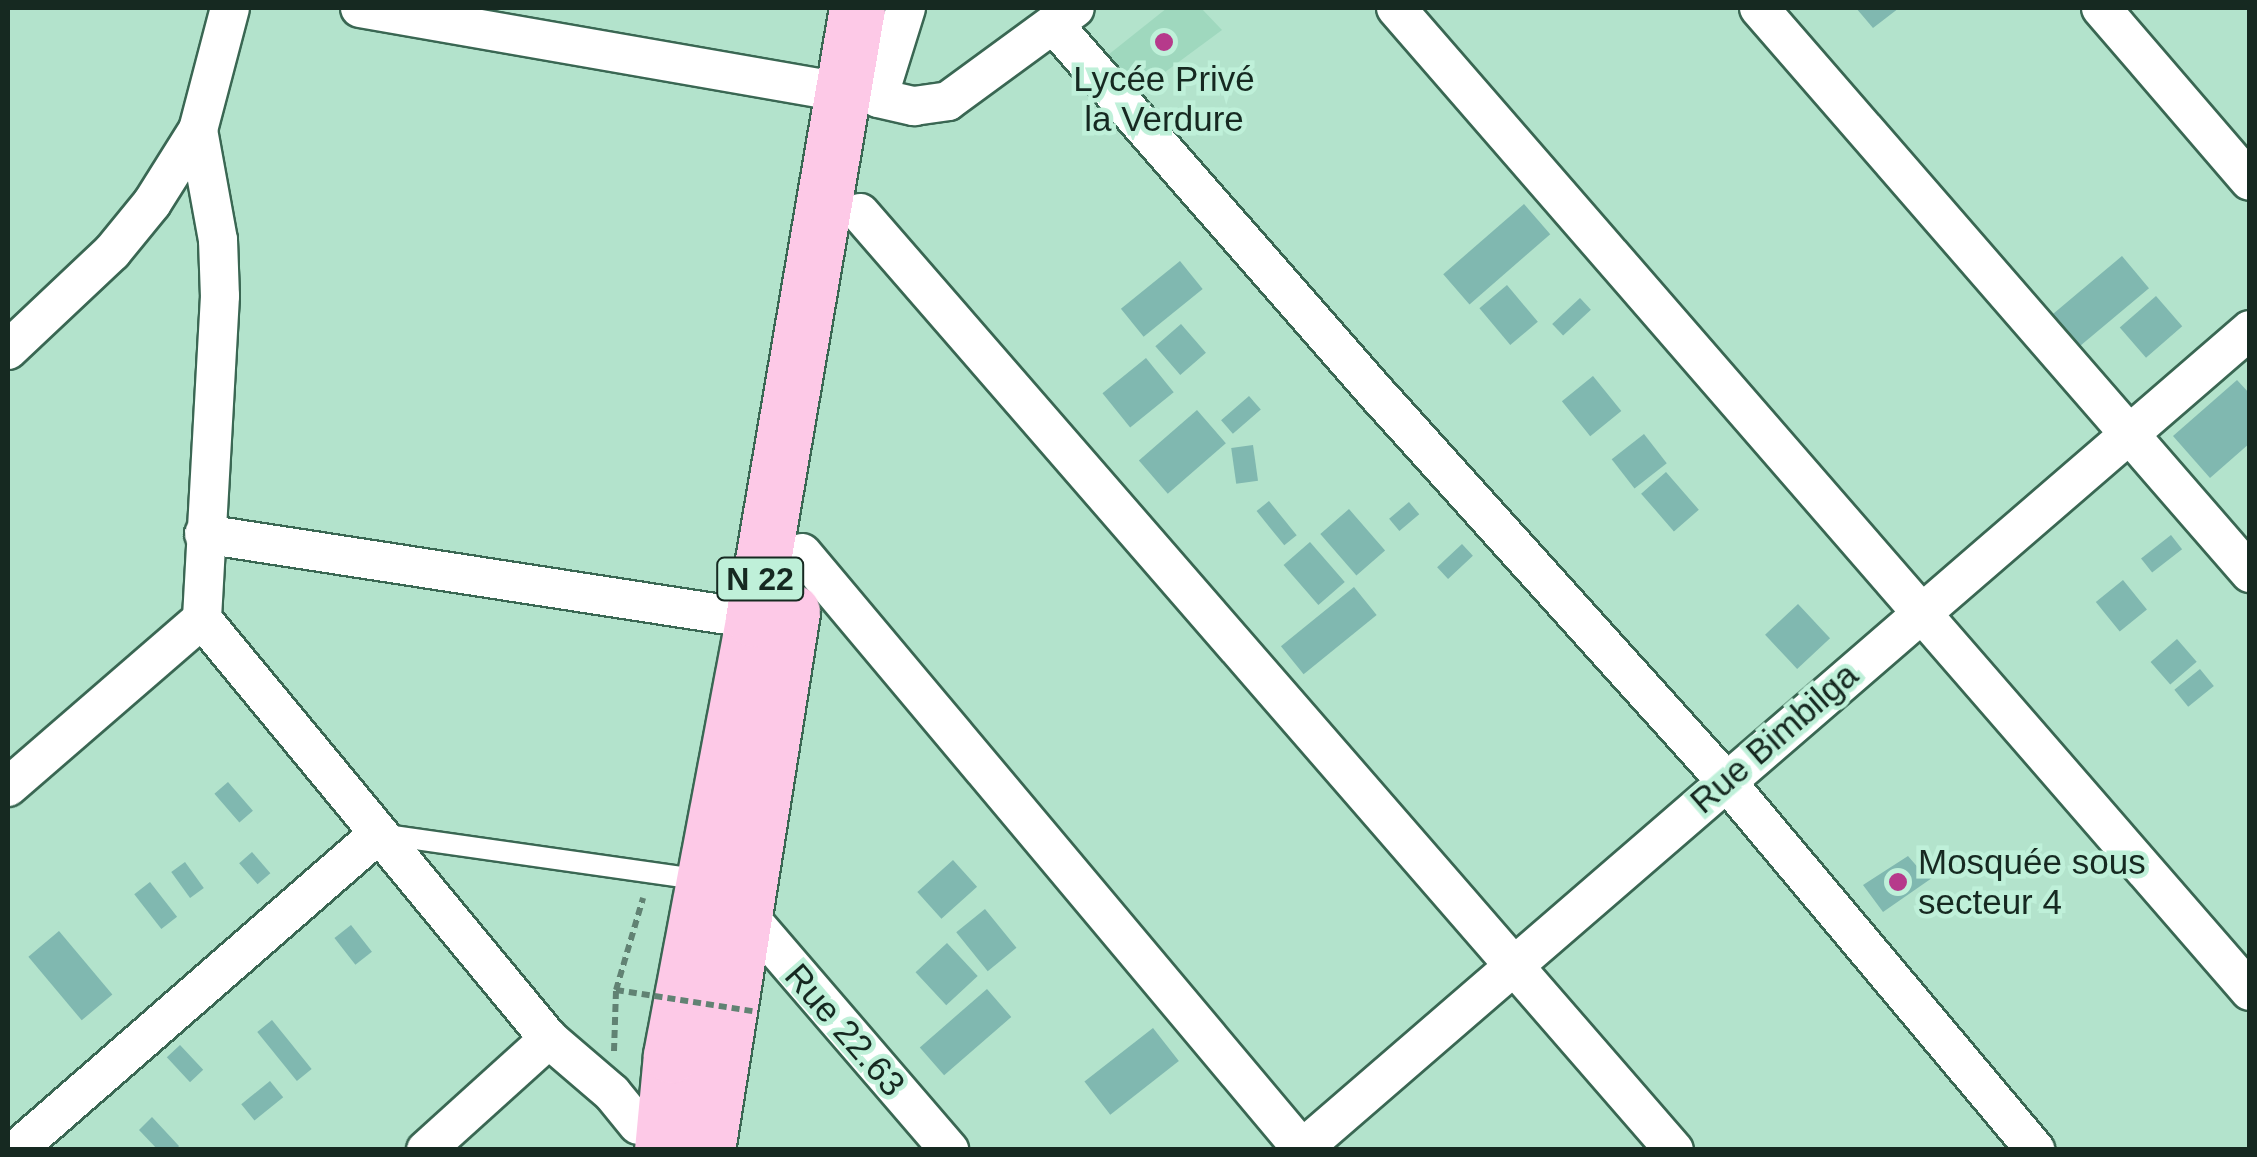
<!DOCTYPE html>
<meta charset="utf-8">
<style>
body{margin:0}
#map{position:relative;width:2257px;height:1157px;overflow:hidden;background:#b3e3cc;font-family:Arial,sans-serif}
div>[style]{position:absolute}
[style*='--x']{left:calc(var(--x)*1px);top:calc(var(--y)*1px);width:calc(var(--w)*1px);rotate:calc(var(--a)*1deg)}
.built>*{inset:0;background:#9fd8be}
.building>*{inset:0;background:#80b8b0;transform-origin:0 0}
.path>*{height:6px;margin-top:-3px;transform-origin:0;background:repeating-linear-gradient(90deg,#618273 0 8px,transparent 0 13px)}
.roads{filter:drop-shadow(2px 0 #3a6753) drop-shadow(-2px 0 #3a6753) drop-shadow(0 2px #3a6753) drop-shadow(0 -2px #3a6753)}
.lane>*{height:20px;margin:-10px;padding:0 10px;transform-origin:10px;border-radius:10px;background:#fff}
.street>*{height:38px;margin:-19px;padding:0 19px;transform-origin:19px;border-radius:19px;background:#fff}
.primary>*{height:55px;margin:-27.5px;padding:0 27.5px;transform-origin:27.5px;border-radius:27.5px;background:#fdc9e7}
.path-bridge>*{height:6px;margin-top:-3px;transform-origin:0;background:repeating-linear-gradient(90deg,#618273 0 8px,transparent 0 13px)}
.dots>*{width:28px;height:28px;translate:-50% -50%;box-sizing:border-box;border:5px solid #bff0d9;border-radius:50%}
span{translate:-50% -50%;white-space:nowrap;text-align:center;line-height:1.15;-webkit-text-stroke:9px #bff0d9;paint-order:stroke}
.shield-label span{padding:2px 8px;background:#bff0d9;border:2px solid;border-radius:8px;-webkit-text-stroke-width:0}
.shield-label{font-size:32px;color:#162921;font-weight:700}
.poi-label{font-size:35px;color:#162921}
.left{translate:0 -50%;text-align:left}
.street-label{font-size:35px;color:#162921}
.frame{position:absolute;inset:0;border:10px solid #162921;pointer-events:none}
</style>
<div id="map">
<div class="built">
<i style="clip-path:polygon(1167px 8px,1201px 8px,1222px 30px,1138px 92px,1108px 55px)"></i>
</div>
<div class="building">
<i style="clip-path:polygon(1856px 8px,1899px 8px,1873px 28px)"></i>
<i style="left:1524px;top:204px;width:40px;height:107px;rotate:49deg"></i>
<i style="left:2122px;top:256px;width:42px;height:94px;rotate:50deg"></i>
<i style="left:1180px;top:261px;width:36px;height:76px;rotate:51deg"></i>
<i style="left:1507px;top:285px;width:48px;height:36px;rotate:50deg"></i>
<i style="left:2156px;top:296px;width:40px;height:48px;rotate:49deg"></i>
<i style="left:1580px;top:298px;width:16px;height:38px;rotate:47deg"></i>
<i style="left:1181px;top:324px;width:38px;height:34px;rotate:49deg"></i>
<i style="left:1146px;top:358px;width:44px;height:56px;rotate:51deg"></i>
<i style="left:1593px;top:376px;width:45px;height:40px;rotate:51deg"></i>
<i style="clip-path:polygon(2237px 380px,2250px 394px,2250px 443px,2210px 478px,2173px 436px)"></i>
<i style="left:1249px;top:396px;width:18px;height:37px;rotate:49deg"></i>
<i style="left:1197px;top:410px;width:44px;height:77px;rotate:49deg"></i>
<i style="left:1644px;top:434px;width:37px;height:41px;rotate:52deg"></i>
<i style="left:1253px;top:445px;width:36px;height:22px;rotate:82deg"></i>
<i style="left:1666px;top:472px;width:50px;height:33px;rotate:49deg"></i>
<i style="left:1269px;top:501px;width:44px;height:16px;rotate:51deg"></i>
<i style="left:1409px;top:502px;width:16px;height:26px;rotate:50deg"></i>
<i style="left:1349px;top:509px;width:55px;height:38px;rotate:49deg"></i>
<i style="left:2171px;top:535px;width:18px;height:38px;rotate:52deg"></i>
<i style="left:1310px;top:542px;width:53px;height:35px;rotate:49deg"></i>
<i style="left:1462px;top:544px;width:16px;height:34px;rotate:47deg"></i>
<i style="left:2123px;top:580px;width:38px;height:35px;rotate:51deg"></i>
<i style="left:1354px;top:587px;width:36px;height:94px;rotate:51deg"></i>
<i style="left:1798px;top:604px;width:47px;height:45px;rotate:47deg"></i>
<i style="left:2177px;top:639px;width:30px;height:35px;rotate:49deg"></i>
<i style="left:2200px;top:669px;width:22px;height:33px;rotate:51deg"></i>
<i style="left:228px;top:782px;width:38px;height:18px;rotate:49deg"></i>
<i style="left:252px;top:852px;width:28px;height:17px;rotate:49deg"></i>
<i style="clip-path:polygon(1908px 856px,1921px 871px,1926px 867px,1932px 878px,1883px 912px,1863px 885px)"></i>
<i style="left:953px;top:860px;width:36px;height:48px;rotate:48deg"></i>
<i style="left:185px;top:862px;width:32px;height:17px;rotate:54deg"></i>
<i style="left:150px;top:882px;width:44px;height:20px;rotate:52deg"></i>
<i style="left:985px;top:909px;width:50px;height:37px;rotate:51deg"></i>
<i style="left:351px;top:925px;width:34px;height:21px;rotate:52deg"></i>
<i style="left:59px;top:931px;width:83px;height:40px;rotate:50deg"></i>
<i style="left:947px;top:943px;width:45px;height:43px;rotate:47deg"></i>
<i style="left:987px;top:989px;width:37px;height:89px;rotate:49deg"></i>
<i style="left:272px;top:1020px;width:63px;height:19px;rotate:51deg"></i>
<i style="left:1153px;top:1028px;width:42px;height:87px;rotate:52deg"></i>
<i style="left:180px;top:1045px;width:34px;height:18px;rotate:47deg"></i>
<i style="left:270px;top:1081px;width:21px;height:37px;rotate:51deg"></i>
<i style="clip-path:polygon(152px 1117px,179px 1146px,176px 1150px,158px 1150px,139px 1130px)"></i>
</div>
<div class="path">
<i style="--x:614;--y:1051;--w:61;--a:-88.1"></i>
<i style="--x:616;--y:990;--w:96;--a:-73.6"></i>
</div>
<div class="roads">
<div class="lane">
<i style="--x:380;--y:834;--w:326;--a:8.1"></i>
</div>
<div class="street">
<i style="--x:360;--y:8;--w:490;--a:9.9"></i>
<i style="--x:843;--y:92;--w:23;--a:-90"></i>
<i style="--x:906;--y:8;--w:94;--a:107.3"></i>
<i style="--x:878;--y:98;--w:37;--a:13"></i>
<i style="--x:914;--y:106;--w:34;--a:-8"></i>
<i style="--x:948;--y:101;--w:157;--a:-36.2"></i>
<i style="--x:1396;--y:8;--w:1302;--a:49.02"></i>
<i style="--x:1759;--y:8;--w:749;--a:49.01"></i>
<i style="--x:2101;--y:8;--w:228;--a:49.3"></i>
<i style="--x:1055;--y:26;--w:493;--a:48.8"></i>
<i style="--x:1380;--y:397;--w:515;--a:47.99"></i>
<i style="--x:1725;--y:780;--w:483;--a:50"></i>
<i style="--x:198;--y:130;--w:112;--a:79.7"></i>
<i style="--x:218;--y:240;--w:56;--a:88"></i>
<i style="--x:220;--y:296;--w:324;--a:93.2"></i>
<i style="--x:202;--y:619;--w:545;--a:50.44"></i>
<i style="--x:549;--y:1039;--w:83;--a:40.6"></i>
<i style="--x:612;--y:1093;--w:41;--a:50.9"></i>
<i style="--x:860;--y:213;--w:1241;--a:49.02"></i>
<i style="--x:8;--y:350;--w:143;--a:-43.3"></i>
<i style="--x:112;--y:252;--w:63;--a:-50.8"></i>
<i style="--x:152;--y:203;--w:86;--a:-57.8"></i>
<i style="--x:198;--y:130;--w:126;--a:-75.3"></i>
<i style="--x:204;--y:534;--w:556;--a:8.8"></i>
<i style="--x:802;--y:553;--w:779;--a:50"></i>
<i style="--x:8;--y:787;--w:257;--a:-40.9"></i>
<i style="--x:742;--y:909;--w:318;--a:49.3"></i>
<i style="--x:16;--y:1150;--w:481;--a:-41.1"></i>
<i style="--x:426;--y:1150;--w:166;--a:-42.1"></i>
<i style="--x:1301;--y:1150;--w:1254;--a:-40.83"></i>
</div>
<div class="primary">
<i style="--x:662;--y:1150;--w:95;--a:-84.6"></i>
<i style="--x:671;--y:1055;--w:444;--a:-79.3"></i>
<i style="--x:753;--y:619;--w:620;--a:-80.34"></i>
<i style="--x:707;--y:1150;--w:545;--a:-81.02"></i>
</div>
</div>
<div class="path-bridge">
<i style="--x:616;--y:990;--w:138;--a:8.8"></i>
</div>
<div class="dots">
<i style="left:1164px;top:42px;background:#b63a8b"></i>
<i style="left:1898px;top:882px;background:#b63a8b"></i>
</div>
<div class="shield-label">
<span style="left:760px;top:579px">N 22</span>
</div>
<div class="poi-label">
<span style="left:1164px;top:99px">Lycée Privé<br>la Verdure</span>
<span class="left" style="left:1918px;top:882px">Mosquée sous<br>secteur 4</span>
</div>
<div class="street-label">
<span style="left:1774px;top:738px;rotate:-41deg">Rue Bimbilga</span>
<span style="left:845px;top:1030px;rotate:49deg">Rue 22.63</span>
</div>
<div class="frame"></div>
</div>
